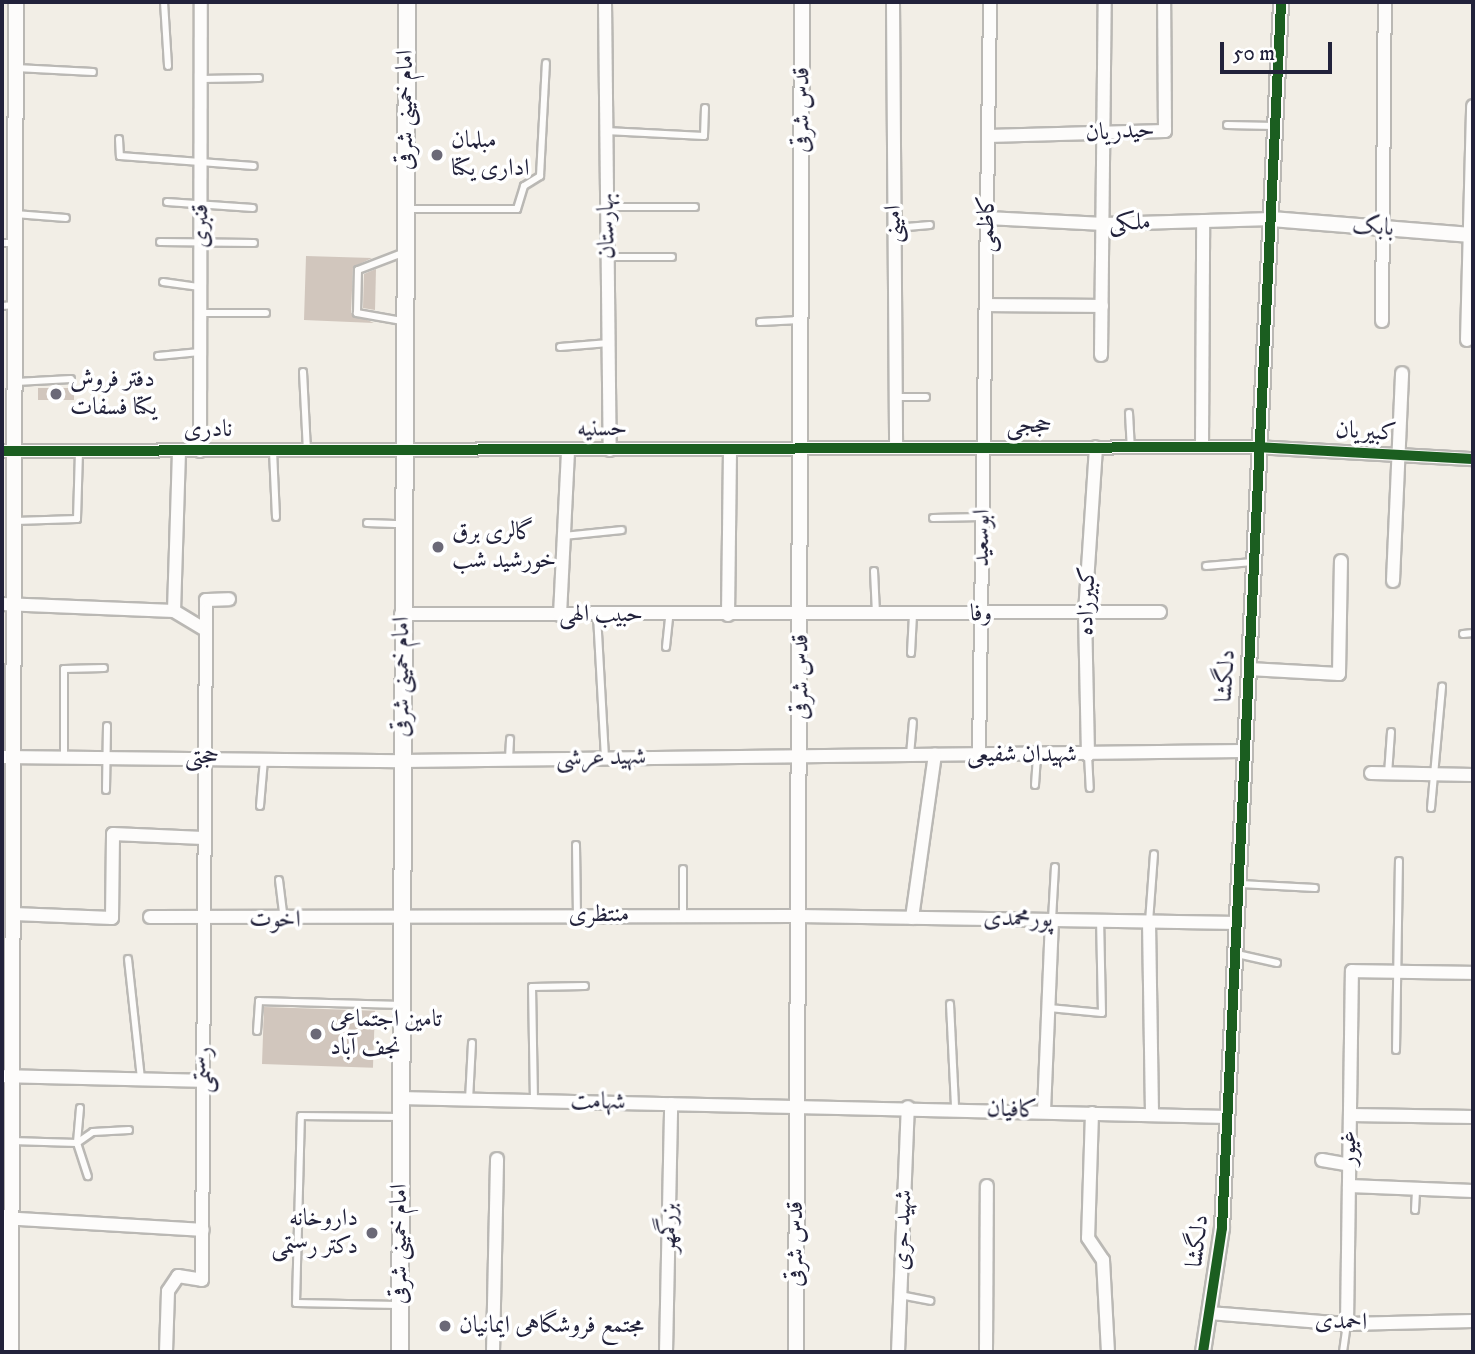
<!DOCTYPE html>
<meta charset="utf-8">
<style>
body{margin:0}
#map{position:relative;width:1475px;height:1354px;overflow:hidden;background:#f2eee6;font-family:"IM FELL DW Pica",Amiri,serif}
div>[style]{position:absolute}
[style*='--x']{left:calc(var(--x)*1px);top:calc(var(--y)*1px);width:calc(var(--w)*1px);rotate:calc(var(--a)*1deg)}
.building>*{inset:0;background:#d1c6bd;transform-origin:0 0}
.roads{filter:drop-shadow(2px 0 #bab8b4) drop-shadow(-2px 0 #bab8b4) drop-shadow(0 2px #bab8b4) drop-shadow(0 -2px #bab8b4)}
.service>*{height:6px;margin:-3px;padding:0 3px;transform-origin:3px;border-radius:3px;background:#fdfcfb}
.minor>*{height:12px;margin:-6px;padding:0 6px;transform-origin:6px;border-radius:6px;background:#fdfcfb}
.tertiary>*{height:14px;margin:-7px;padding:0 7px;transform-origin:7px;border-radius:7px;background:#fdfcfb}
.secondary>*{height:16px;margin:-8px;padding:0 8px;transform-origin:8px;border-radius:8px;background:#fdfcfb}
.cycleway>*{height:10px;margin:-5px;padding:0 5px;transform-origin:5px;border-radius:5px;background:#1b5e20}
.dots>*{width:19px;height:19px;translate:-50% -50%;box-sizing:border-box;border:4px solid #fff;border-radius:50%}
span{translate:-50% -50%;white-space:nowrap;text-align:center;line-height:1.15;-webkit-text-stroke:7px #fff;paint-order:stroke}
.street-label{font-size:24px;color:#22223b}
.poi-label{font-size:24px;color:#22223b}
.left{translate:0 -50%;text-align:left}
.right{translate:-100% -50%;text-align:right}
.frame{position:absolute;inset:0;border:4px solid #22223b;pointer-events:none}
.scale{position:absolute;left:1220px;top:42px;width:112px;height:32px;box-sizing:border-box;border:4px solid #22223b;border-top:0;padding-left:9px;font-size:21px;line-height:24px;white-space:nowrap;color:#22223b;-webkit-text-stroke:5px #fff;paint-order:stroke}
</style>
<div id="map">
<div class="building">
<i style="clip-path:polygon(306px 256px,372px 258px,353px 267px,351px 313px,374px 323px,304px 320px)"></i>
<i style="clip-path:polygon(376px 269px,375px 310px,363px 308px,364px 274px)"></i>
<i style="left:38px;top:388px;width:36px;height:12px"></i>
<i style="left:264px;top:1007px;width:111px;height:57px;rotate:2deg"></i>
</div>
<div class="roads">
<div class="service">
<i style="--x:164;--y:2;--w:64;--a:86.4"></i>
<i style="--x:16;--y:68;--w:77;--a:3"></i>
<i style="--x:201;--y:79;--w:58;--a:-1"></i>
<i style="--x:1227;--y:125;--w:47;--a:1.2"></i>
<i style="--x:606;--y:131;--w:98;--a:2.9"></i>
<i style="--x:704;--y:136;--w:28;--a:-88"></i>
<i style="--x:119;--y:139;--w:17;--a:87"></i>
<i style="--x:120;--y:156;--w:134;--a:4.3"></i>
<i style="--x:167;--y:202;--w:86;--a:4"></i>
<i style="--x:607;--y:207;--w:88;--a:0"></i>
<i style="--x:409;--y:209;--w:108;--a:0"></i>
<i style="--x:517;--y:209;--w:24;--a:-73"></i>
<i style="--x:524;--y:186;--w:19;--a:-32"></i>
<i style="--x:540;--y:176;--w:113;--a:-87"></i>
<i style="--x:15;--y:214;--w:51;--a:4.5"></i>
<i style="--x:895;--y:228;--w:35;--a:-5"></i>
<i style="--x:160;--y:242;--w:94;--a:0.6"></i>
<i style="--x:2;--y:243;--w:13;--a:0"></i>
<i style="--x:608;--y:257;--w:64;--a:0"></i>
<i style="--x:163;--y:282;--w:37;--a:8"></i>
<i style="--x:2;--y:306;--w:13;--a:-4"></i>
<i style="--x:200;--y:313;--w:66;--a:0"></i>
<i style="--x:402;--y:321;--w:46;--a:-169.9"></i>
<i style="--x:357;--y:313;--w:43;--a:-88.7"></i>
<i style="--x:358;--y:270;--w:50;--a:-21"></i>
<i style="--x:760;--y:322;--w:40;--a:-2.9"></i>
<i style="--x:560;--y:347;--w:49;--a:-4.7"></i>
<i style="--x:158;--y:356;--w:42;--a:-5.4"></i>
<i style="--x:303;--y:372;--w:78;--a:87.1"></i>
<i style="--x:16;--y:382;--w:55;--a:-3.1"></i>
<i style="--x:896;--y:397;--w:30;--a:0"></i>
<i style="--x:1129;--y:413;--w:34;--a:87"></i>
<i style="--x:273;--y:451;--w:66;--a:87.4"></i>
<i style="--x:933;--y:518;--w:49;--a:-1.2"></i>
<i style="--x:15;--y:521;--w:62;--a:-1.8"></i>
<i style="--x:77;--y:519;--w:68;--a:-88.3"></i>
<i style="--x:367;--y:523;--w:35;--a:2"></i>
<i style="--x:564;--y:536;--w:58;--a:-5.9"></i>
<i style="--x:1206;--y:566;--w:47;--a:-4.9"></i>
<i style="--x:874;--y:571;--w:42;--a:87.3"></i>
<i style="--x:597;--y:615;--w:143;--a:86.8"></i>
<i style="--x:1463;--y:634;--w:10;--a:-6"></i>
<i style="--x:666;--y:647;--w:31;--a:-84"></i>
<i style="--x:911;--y:653;--w:38;--a:-87"></i>
<i style="--x:910;--y:755;--w:33;--a:-85"></i>
<i style="--x:1088;--y:755;--w:33;--a:87"></i>
<i style="--x:64;--y:757;--w:88;--a:-90"></i>
<i style="--x:64;--y:669;--w:40;--a:-1.4"></i>
<i style="--x:509;--y:759;--w:20;--a:-87"></i>
<i style="--x:1388;--y:774;--w:42;--a:-85.9"></i>
<i style="--x:1035;--y:785;--w:30;--a:-86"></i>
<i style="--x:106;--y:790;--w:64;--a:-89.1"></i>
<i style="--x:260;--y:806;--w:47;--a:-85.1"></i>
<i style="--x:1431;--y:808;--w:122;--a:-84.8"></i>
<i style="--x:576;--y:845;--w:70;--a:89.2"></i>
<i style="--x:683;--y:869;--w:46;--a:90"></i>
<i style="--x:279;--y:880;--w:39;--a:83"></i>
<i style="--x:1240;--y:884;--w:75;--a:3.1"></i>
<i style="--x:1052;--y:920;--w:53;--a:-86.8"></i>
<i style="--x:1149;--y:922;--w:68;--a:-85.8"></i>
<i style="--x:1237;--y:954;--w:41;--a:12.7"></i>
<i style="--x:128;--y:959;--w:121;--a:83.8"></i>
<i style="--x:950;--y:1004;--w:104;--a:87.2"></i>
<i style="--x:1049;--y:1008;--w:53;--a:5.4"></i>
<i style="--x:1102;--y:1013;--w:92;--a:-91.2"></i>
<i style="--x:257;--y:1031;--w:30;--a:-86"></i>
<i style="--x:259;--y:1001;--w:140;--a:1.6"></i>
<i style="--x:1396;--y:1050;--w:189;--a:-89.1"></i>
<i style="--x:469;--y:1100;--w:57;--a:-87"></i>
<i style="--x:534;--y:1101;--w:114;--a:-91"></i>
<i style="--x:532;--y:987;--w:53;--a:-1.1"></i>
<i style="--x:80;--y:1108;--w:35;--a:95"></i>
<i style="--x:77;--y:1143;--w:35;--a:72"></i>
<i style="--x:12;--y:1141;--w:65;--a:1.8"></i>
<i style="--x:77;--y:1143;--w:19;--a:-35"></i>
<i style="--x:93;--y:1132;--w:36;--a:-3"></i>
<i style="--x:1415;--y:1210;--w:21;--a:-87"></i>
<i style="--x:900;--y:1295;--w:31;--a:11"></i>
<i style="--x:398;--y:1305;--w:102;--a:-178.9"></i>
<i style="--x:296;--y:1303;--w:187;--a:-88.5"></i>
<i style="--x:301;--y:1116;--w:98;--a:0.6"></i>
<i style="--x:1343;--y:1352;--w:28;--a:-82"></i>
</div>
<div class="minor">
<i style="--x:605;--y:2;--w:448;--a:89.4"></i>
<i style="--x:893;--y:2;--w:445;--a:89.6"></i>
<i style="--x:988;--y:136;--w:177;--a:-1.6"></i>
<i style="--x:1165;--y:131;--w:129;--a:-90.4"></i>
<i style="--x:987;--y:218;--w:117;--a:2.9"></i>
<i style="--x:1104;--y:224;--w:168;--a:-1.7"></i>
<i style="--x:986;--y:305;--w:116;--a:0.5"></i>
<i style="--x:1382;--y:321;--w:319;--a:-89.5"></i>
<i style="--x:1467;--y:340;--w:234;--a:-88.5"></i>
<i style="--x:1101;--y:355;--w:353;--a:-89.4"></i>
<i style="--x:1202;--y:447;--w:226;--a:-89.7"></i>
<i style="--x:2;--y:451;--w:1254;--a:-0.18"></i>
<i style="--x:1256;--y:447;--w:217;--a:3.2"></i>
<i style="--x:200;--y:451;--w:449;--a:-89.9"></i>
<i style="--x:1393;--y:581;--w:208;--a:-87.5"></i>
<i style="--x:2;--y:604;--w:172;--a:2.3"></i>
<i style="--x:174;--y:611;--w:37;--a:31"></i>
<i style="--x:174;--y:611;--w:160;--a:-88.2"></i>
<i style="--x:401;--y:614;--w:759;--a:-0.15"></i>
<i style="--x:560;--y:615;--w:165;--a:-87.2"></i>
<i style="--x:728;--y:615;--w:166;--a:-89.3"></i>
<i style="--x:1249;--y:669;--w:90;--a:3.2"></i>
<i style="--x:1339;--y:674;--w:113;--a:-89"></i>
<i style="--x:979;--y:755;--w:753;--a:-89.16"></i>
<i style="--x:1088;--y:755;--w:142;--a:-91.2"></i>
<i style="--x:1085;--y:613;--w:166;--a:-86.2"></i>
<i style="--x:2;--y:757;--w:400;--a:0.6"></i>
<i style="--x:402;--y:761;--w:840;--a:-0.68"></i>
<i style="--x:1371;--y:773;--w:102;--a:1.1"></i>
<i style="--x:14;--y:914;--w:98;--a:2.3"></i>
<i style="--x:112;--y:918;--w:84;--a:-89.3"></i>
<i style="--x:113;--y:834;--w:90;--a:2.5"></i>
<i style="--x:150;--y:917;--w:648;--a:-0.09"></i>
<i style="--x:798;--y:916;--w:440;--a:0.9"></i>
<i style="--x:912;--y:918;--w:165;--a:-82"></i>
<i style="--x:1149;--y:922;--w:193;--a:89.1"></i>
<i style="--x:2;--y:1076;--w:202;--a:1.4"></i>
<i style="--x:399;--y:1098;--w:829;--a:1.31"></i>
<i style="--x:1044;--y:1111;--w:191;--a:-87.6"></i>
<i style="--x:1092;--y:1113;--w:125;--a:91.8"></i>
<i style="--x:1088;--y:1238;--w:27;--a:56"></i>
<i style="--x:1103;--y:1260;--w:92;--a:86.9"></i>
<i style="--x:1350;--y:1115;--w:123;--a:0.9"></i>
<i style="--x:1322;--y:1160;--w:27;--a:10"></i>
<i style="--x:1349;--y:1186;--w:124;--a:2.3"></i>
<i style="--x:2;--y:1218;--w:201;--a:3.4"></i>
<i style="--x:1209;--y:1313;--w:138;--a:4.6"></i>
<i style="--x:1347;--y:1324;--w:126;--a:-1.4"></i>
<i style="--x:1347;--y:1324;--w:353;--a:-89.2"></i>
<i style="--x:1352;--y:971;--w:121;--a:0.9"></i>
<i style="--x:166;--y:1352;--w:61;--a:-88.1"></i>
<i style="--x:168;--y:1291;--w:18;--a:-56"></i>
<i style="--x:178;--y:1276;--w:24;--a:9"></i>
<i style="--x:202;--y:1280;--w:680;--a:-89.66"></i>
<i style="--x:206;--y:600;--w:23;--a:-2"></i>
<i style="--x:493;--y:1352;--w:193;--a:-88.8"></i>
<i style="--x:666;--y:1352;--w:248;--a:-88.8"></i>
<i style="--x:898;--y:1352;--w:245;--a:-87.7"></i>
<i style="--x:986;--y:1352;--w:166;--a:-89.7"></i>
</div>
<div class="tertiary">
<i style="--x:1272;--y:219;--w:202;--a:4.6"></i>
<i style="--x:11;--y:1352;--w:1350;--a:-89.79"></i>
<i style="--x:796;--y:1352;--w:1350;--a:-89.75"></i>
<i style="--x:1203;--y:1352;--w:125;--a:-81.3"></i>
<i style="--x:1222;--y:1228;--w:1227;--a:-87.24"></i>
</div>
<div class="secondary">
<i style="--x:400;--y:1352;--w:1350;--a:-89.7"></i>
</div>
</div>
<div class="cycleway">
<i style="--x:2;--y:451;--w:1254;--a:-0.18"></i>
<i style="--x:1256;--y:447;--w:217;--a:3.2"></i>
<i style="--x:1203;--y:1352;--w:125;--a:-81.3"></i>
<i style="--x:1222;--y:1228;--w:1227;--a:-87.24"></i>
</div>
<div class="dots">
<i style="left:437px;top:155px;background:#6b6977"></i>
<i style="left:56px;top:394px;background:#6b6977"></i>
<i style="left:438px;top:547px;background:#6b6977"></i>
<i style="left:316px;top:1034px;background:#6b6977"></i>
<i style="left:372px;top:1233px;background:#6b6977"></i>
<i style="left:445px;top:1326px;background:#6b6977"></i>
</div>
<div class="street-label">
<span style="left:406px;top:110px;rotate:-90deg">امام خمینی شرقی</span>
<span style="left:802px;top:110px;rotate:-90deg">قدس شرقی</span>
<span style="left:1120px;top:132px;rotate:-3deg">حیدریان</span>
<span style="left:1130px;top:223px;rotate:-1deg">ملکی</span>
<span style="left:894px;top:224px;rotate:-90deg">امینی</span>
<span style="left:987px;top:224px;rotate:-89deg">کاظمی</span>
<span style="left:201px;top:226px;rotate:-90deg">قنبری</span>
<span style="left:607px;top:226px;rotate:-91deg">بهارستان</span>
<span style="left:1373px;top:227px;rotate:5deg">بابک</span>
<span style="left:1029px;top:426px">حججی</span>
<span style="left:602px;top:429px;rotate:-1deg">حسنیه</span>
<span style="left:208px;top:430px">نادری</span>
<span style="left:1366px;top:432px;rotate:3deg">کبیریان</span>
<span style="left:982px;top:538px;rotate:-89deg">ابوسعید</span>
<span style="left:1087px;top:601px;rotate:-88deg">کبیرزاده</span>
<span style="left:981px;top:614px;rotate:-1deg">وفا</span>
<span style="left:601px;top:615px">حبیب الهی</span>
<span style="left:1226px;top:676px;rotate:-86deg">دلگشا</span>
<span style="left:402px;top:677px;rotate:-90deg">امام خمینی شرقی</span>
<span style="left:801px;top:677px;rotate:-90deg">قدس شرقی</span>
<span style="left:1022px;top:755px">شهیدان شفیعی</span>
<span style="left:202px;top:757px">حجتی</span>
<span style="left:601px;top:758px;rotate:-1deg">شهید عرشی</span>
<span style="left:599px;top:915px">منتظری</span>
<span style="left:1018px;top:919px;rotate:1deg">پورمحمدی</span>
<span style="left:275px;top:920px;rotate:1deg">اخوت</span>
<span style="left:204px;top:1070px;rotate:-90deg">رستمی</span>
<span style="left:598px;top:1102px;rotate:1deg">شهامت</span>
<span style="left:1012px;top:1110px;rotate:2deg">کافیان</span>
<span style="left:1349px;top:1148px;rotate:-89deg">غیور</span>
<span style="left:669px;top:1228px;rotate:-89deg">بزرگمهر</span>
<span style="left:903px;top:1230px;rotate:-88deg">شهید حری</span>
<span style="left:1198px;top:1241px;rotate:-83deg">دلگشا</span>
<span style="left:400px;top:1244px;rotate:-90deg">امام خمینی شرقی</span>
<span style="left:796px;top:1244px;rotate:-90deg">قدس شرقی</span>
<span style="left:1341px;top:1322px;rotate:2deg">احمدی</span>
</div>
<div class="poi-label">
<span class="left" style="left:451px;top:155px">مبلمان<br>اداری یکتا</span>
<span class="left" style="left:70px;top:394px">دفتر فروش<br>یکتا فسفات</span>
<span class="left" style="left:452px;top:547px">گالری برق<br>خورشید شب</span>
<span class="left" style="left:330px;top:1034px">تامین اجتماعی<br>نجف آباد</span>
<span class="right" style="left:358px;top:1233px">داروخانه<br>دکتر رستمی</span>
<span class="left" style="left:459px;top:1326px">مجتمع فروشگاهی ایمانیان</span>
</div>
<div class="frame"></div>
<div class="scale">50 m</div>
</div>
